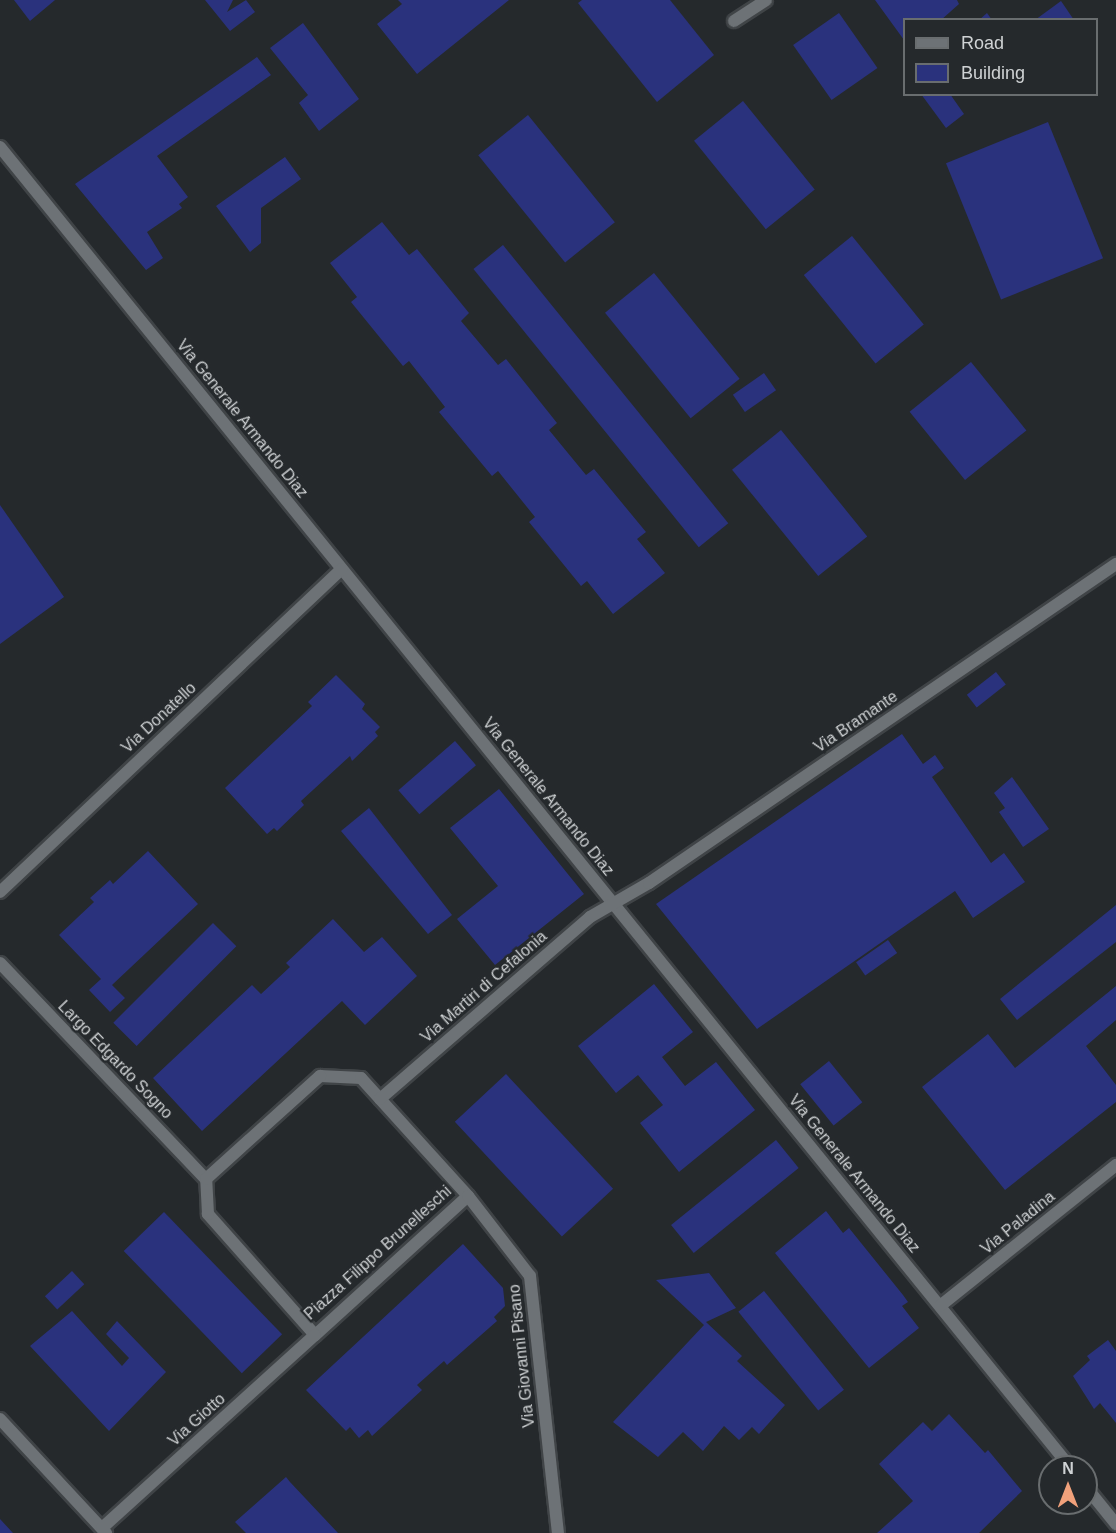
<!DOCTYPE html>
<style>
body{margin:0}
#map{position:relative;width:1116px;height:1533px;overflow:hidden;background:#25292c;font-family:Helvetica,sans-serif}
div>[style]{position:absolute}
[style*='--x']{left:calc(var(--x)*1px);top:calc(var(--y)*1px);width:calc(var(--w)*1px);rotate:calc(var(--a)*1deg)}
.building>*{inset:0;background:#2a327d;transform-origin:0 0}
.roads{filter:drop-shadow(2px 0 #404447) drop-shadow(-2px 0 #404447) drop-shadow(0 2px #404447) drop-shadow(0 -2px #404447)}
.minor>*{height:12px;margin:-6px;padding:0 6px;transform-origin:6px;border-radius:6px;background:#6d7276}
span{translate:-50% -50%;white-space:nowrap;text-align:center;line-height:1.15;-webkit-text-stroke:5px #25292c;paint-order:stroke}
.street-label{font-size:16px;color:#cfd2d4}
.legend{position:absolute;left:903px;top:18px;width:195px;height:78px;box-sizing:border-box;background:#25292c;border:2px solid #696d6f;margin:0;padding:8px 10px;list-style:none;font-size:18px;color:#cfd2d4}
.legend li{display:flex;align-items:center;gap:12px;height:30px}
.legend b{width:30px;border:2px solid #696d6f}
.north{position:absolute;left:1038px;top:1455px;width:60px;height:60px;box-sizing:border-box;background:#25292c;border:2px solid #696d6f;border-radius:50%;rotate:0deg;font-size:16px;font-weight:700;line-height:24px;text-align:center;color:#cfd2d4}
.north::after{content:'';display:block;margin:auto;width:21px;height:27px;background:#f1a17b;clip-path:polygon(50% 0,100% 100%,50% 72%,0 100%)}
</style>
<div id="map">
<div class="building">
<i style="clip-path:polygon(14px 0,55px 0,30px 21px)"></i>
<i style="clip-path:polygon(205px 0,233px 0,227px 12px,246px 0,255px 12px,230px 31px)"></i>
<i style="clip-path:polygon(398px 0,509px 0,417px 74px,377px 24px,402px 4px)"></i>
<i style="clip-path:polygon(582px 0,670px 0,714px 55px,657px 102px,578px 3px)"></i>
<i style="clip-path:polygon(875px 0,957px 0,959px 4px,941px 20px,904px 20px,904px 40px)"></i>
<i style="clip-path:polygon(1061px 1px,1074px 20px,1035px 20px)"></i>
<i style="left:839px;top:13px;width:67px;height:56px;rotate:55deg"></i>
<i style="clip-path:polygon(987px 13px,992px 20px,979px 20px)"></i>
<i style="clip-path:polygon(303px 23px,359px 99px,319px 131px,299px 103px,308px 95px,270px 48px)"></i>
<i style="clip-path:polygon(257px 57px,271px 75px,157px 156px,188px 197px,179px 204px,182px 208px,147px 232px,163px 258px,146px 270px,75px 184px)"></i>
<i style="clip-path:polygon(921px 94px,950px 94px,964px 114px,946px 128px)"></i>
<i style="left:743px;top:101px;width:114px;height:63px;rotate:51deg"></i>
<i style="left:528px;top:115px;width:138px;height:64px;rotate:51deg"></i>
<i style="left:1048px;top:122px;width:147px;height:110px;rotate:68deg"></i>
<i style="clip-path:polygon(285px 157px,301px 179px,261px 208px,261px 243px,250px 252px,216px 206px)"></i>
<i style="clip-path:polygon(382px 222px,409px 255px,417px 249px,469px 313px,461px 321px,498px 365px,506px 359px,557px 423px,549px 430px,586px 475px,594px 469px,646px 532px,637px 539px,665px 573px,613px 614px,587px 581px,581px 586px,529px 522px,535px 517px,498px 471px,492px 476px,439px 412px,445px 407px,409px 361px,403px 366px,351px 302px,357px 297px,330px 263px)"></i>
<i style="left:852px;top:236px;width:114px;height:62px;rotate:51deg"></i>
<i style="left:503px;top:245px;width:358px;height:38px;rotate:51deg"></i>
<i style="left:654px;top:273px;width:136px;height:63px;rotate:51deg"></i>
<i style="left:971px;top:362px;width:88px;height:79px;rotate:51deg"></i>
<i style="left:764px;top:373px;width:21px;height:38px;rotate:55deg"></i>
<i style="left:781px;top:430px;width:137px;height:63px;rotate:51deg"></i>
<i style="clip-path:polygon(0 505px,64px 597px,0 644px)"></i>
<i style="left:996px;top:672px;width:16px;height:37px;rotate:52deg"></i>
<i style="clip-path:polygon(336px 675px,365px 704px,362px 709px,380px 727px,375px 732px,378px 736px,352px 761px,350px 756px,301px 801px,304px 805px,277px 831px,274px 828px,267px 834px,225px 788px,312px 706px,308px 702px)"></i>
<i style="clip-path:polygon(902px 734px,923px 764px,935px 755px,944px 768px,932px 777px,991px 863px,1004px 853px,1025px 882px,973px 918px,955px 891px,757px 1029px,656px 904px)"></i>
<i style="left:455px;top:741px;width:32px;height:75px;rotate:49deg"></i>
<i style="clip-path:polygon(1012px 777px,1049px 829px,1023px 847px,999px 812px,1005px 808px,994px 793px)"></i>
<i style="clip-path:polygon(499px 789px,584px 894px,495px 965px,457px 919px,498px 886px,450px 828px)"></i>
<i style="clip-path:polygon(369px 808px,452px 915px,428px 934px,341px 831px)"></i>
<i style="clip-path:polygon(148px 851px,198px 904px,112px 985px,125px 998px,110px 1012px,89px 990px,101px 979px,59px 935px,94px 902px,90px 898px,110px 880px,113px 884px)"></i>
<i style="clip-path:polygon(1116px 905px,1116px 942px,1017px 1020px,1000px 999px)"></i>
<i style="clip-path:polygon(333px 919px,364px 952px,382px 937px,417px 976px,365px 1025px,342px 1001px,202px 1131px,153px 1078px,252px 985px,261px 994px,290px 967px,286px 963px)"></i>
<i style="left:213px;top:923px;width:33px;height:141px;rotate:45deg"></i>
<i style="left:888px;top:940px;width:16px;height:39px;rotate:55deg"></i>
<i style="clip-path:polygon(654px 984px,693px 1032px,662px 1057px,677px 1076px,685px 1086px,716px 1062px,755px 1110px,679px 1172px,640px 1123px,663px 1105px,638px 1075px,616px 1093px,578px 1046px)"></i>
<i style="clip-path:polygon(1116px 986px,1116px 1020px,1086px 1046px,1116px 1085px,1116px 1102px,1005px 1190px,922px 1087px,988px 1034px,1015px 1068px)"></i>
<i style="left:829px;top:1061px;width:53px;height:37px;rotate:51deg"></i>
<i style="left:506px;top:1074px;width:157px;height:70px;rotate:47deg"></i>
<i style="left:776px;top:1140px;width:36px;height:135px;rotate:51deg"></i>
<i style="clip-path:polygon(826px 1211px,843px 1233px,849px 1228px,903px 1295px,908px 1302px,902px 1306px,919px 1328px,869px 1368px,775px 1253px)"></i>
<i style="left:164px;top:1212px;width:170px;height:56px;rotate:46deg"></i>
<i style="clip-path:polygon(463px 1244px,503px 1288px,505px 1306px,494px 1317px,497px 1321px,447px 1365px,444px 1361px,417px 1385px,422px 1390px,372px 1436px,368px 1430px,359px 1438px,350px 1427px,346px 1431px,306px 1390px)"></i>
<i style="left:72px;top:1271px;width:18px;height:37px;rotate:47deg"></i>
<i style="clip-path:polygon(709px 1273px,736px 1308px,706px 1322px,742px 1356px,737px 1361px,785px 1405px,759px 1434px,752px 1427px,739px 1440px,724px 1426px,703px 1451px,683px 1432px,658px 1457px,613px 1422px,704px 1325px,656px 1280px)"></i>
<i style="left:764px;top:1291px;width:127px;height:33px;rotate:51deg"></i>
<i style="clip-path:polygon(72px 1311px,122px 1366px,129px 1358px,106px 1334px,117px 1321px,166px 1372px,109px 1431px,30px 1346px)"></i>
<i style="clip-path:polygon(1108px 1340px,1116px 1351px,1116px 1423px,1100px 1403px,1094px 1409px,1073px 1376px,1090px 1360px,1087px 1356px)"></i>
<i style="clip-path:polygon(949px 1414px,985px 1453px,988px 1450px,1022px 1491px,979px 1533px,877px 1533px,913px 1501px,879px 1464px,923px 1422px,932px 1431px)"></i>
<i style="clip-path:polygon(286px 1477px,290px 1482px,338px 1533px,246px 1533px,235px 1522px)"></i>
<i style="clip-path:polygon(0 1519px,13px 1533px,0 1533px)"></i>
</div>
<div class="roads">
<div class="minor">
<i style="--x:734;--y:21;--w:38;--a:-33"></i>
<i style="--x:0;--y:147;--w:1699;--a:50.97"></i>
<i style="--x:0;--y:892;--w:470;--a:-43.4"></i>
<i style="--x:0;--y:963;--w:298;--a:46.4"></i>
<i style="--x:320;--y:1076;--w:41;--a:2.8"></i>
<i style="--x:361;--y:1078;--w:159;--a:47.8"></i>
<i style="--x:468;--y:1196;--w:207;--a:137.7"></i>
<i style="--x:315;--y:1335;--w:162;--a:-131.5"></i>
<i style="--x:208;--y:1214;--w:35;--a:-93"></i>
<i style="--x:206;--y:1179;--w:154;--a:-42.1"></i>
<i style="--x:380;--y:1099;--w:278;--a:-40.9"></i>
<i style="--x:590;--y:917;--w:68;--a:-30"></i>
<i style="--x:649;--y:883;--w:566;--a:-34.34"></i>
<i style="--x:468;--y:1196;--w:101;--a:52.2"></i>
<i style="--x:530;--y:1276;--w:259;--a:83.8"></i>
<i style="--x:940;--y:1306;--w:226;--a:-38.7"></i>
<i style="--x:0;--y:1419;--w:156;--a:47.1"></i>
<i style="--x:1086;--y:1487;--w:48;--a:51"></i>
<i style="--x:102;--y:1528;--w:287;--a:-42.2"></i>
</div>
</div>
<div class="street-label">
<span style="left:242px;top:419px;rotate:51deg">Via Generale Armando Diaz</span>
<span style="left:159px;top:718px;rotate:-43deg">Via Donatello</span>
<span style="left:856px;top:722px;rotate:-34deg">Via Bramante</span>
<span style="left:548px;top:797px;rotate:51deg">Via Generale Armando Diaz</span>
<span style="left:484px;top:987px;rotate:-41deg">Via Martiri di Cefalonia</span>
<span style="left:115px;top:1060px;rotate:46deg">Largo Edgardo Sogno</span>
<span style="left:854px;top:1174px;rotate:51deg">Via Generale Armando Diaz</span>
<span style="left:1018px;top:1223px;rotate:-39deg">Via Paladina</span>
<span style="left:378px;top:1253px;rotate:-42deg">Piazza Filippo Brunelleschi</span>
<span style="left:522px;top:1356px;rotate:-96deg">Via Giovanni Pisano</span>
<span style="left:197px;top:1420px;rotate:-42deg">Via Giotto</span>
</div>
<ul class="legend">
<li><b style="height:8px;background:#6d7276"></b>Road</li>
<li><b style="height:16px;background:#2a327d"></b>Building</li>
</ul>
<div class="north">N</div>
</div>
